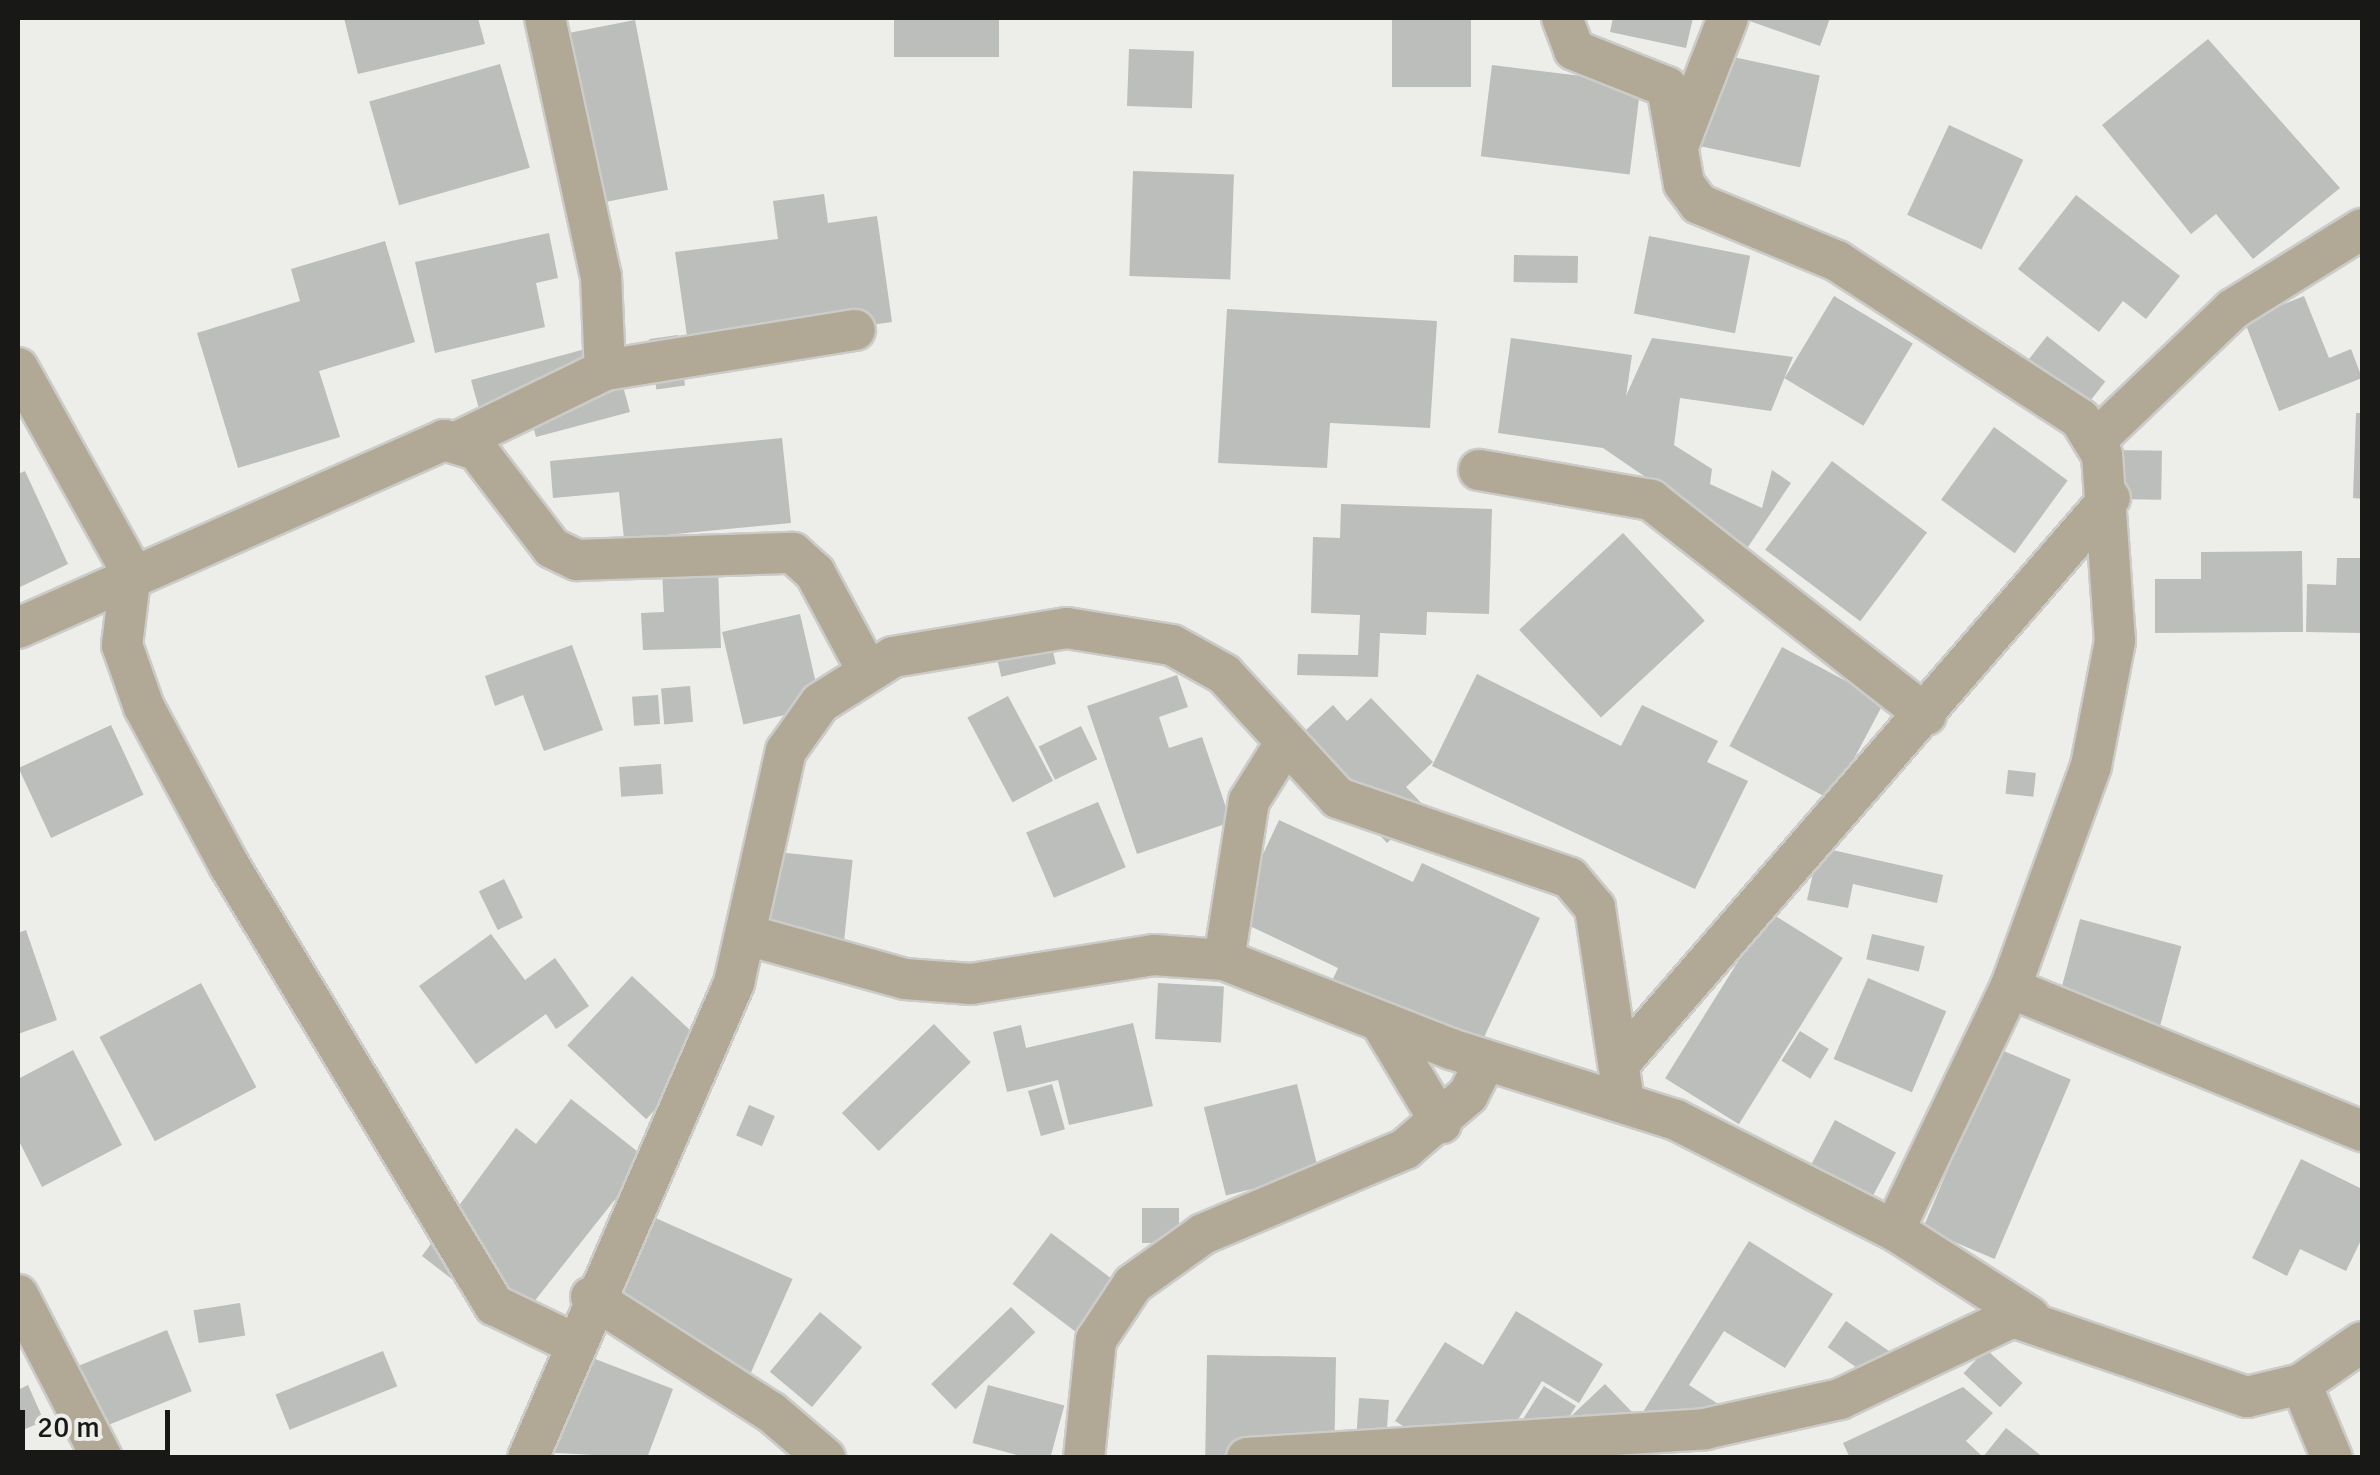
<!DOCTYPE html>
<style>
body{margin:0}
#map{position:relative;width:2380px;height:1475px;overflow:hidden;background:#ededea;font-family:Signika,sans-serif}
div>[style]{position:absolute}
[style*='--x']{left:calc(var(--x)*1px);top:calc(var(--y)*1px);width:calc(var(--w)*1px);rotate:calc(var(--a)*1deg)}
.building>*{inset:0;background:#bcbebb;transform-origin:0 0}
.roads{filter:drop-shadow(2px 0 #cbcbc8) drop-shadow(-2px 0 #cbcbc8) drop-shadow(0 2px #cbcbc8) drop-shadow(0 -2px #cbcbc8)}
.street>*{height:40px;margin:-20px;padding:0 20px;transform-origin:20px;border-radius:20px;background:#b1a896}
span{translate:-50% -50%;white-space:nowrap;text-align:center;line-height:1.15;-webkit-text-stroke:8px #ededea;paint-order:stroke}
.frame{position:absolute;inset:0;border:20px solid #181817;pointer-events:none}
.scale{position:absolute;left:20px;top:1410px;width:150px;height:45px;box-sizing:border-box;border:5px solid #181817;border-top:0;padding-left:12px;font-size:30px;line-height:35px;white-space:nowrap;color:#181817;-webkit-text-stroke:8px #ededea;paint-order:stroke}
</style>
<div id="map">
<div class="building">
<i style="clip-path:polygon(344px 18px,478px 18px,485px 44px,358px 74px)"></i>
<i style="left:894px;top:18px;width:105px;height:39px"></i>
<i style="left:1392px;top:18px;width:79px;height:69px"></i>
<i style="clip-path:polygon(1613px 18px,1693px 18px,1686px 48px,1610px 32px)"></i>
<i style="clip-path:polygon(1741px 18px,1830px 18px,1820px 46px)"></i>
<i style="left:635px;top:20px;width:173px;height:86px;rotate:79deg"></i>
<i style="clip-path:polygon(2208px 39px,2340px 188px,2253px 259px,2216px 214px,2191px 234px,2102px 125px)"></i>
<i style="left:1129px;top:49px;width:65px;height:57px;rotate:2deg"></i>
<i style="left:1719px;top:54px;width:103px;height:94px;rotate:12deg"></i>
<i style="left:500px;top:64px;width:108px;height:136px;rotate:74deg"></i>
<i style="left:1492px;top:65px;width:150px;height:92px;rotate:7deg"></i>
<i style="left:1949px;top:125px;width:82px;height:99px;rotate:25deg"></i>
<i style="left:1133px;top:171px;width:101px;height:105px;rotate:2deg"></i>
<i style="clip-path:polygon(824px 194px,828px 223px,877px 216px,892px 322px,689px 350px,675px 252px,778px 239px,773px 201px)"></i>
<i style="clip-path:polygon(2076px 195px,2180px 276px,2146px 319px,2123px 301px,2099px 332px,2018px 269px)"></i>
<i style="clip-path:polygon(549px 233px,558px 278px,536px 283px,545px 327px,435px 353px,415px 262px)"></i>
<i style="left:1649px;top:236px;width:103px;height:79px;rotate:11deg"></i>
<i style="clip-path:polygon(385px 241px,415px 342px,319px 371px,340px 437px,238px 468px,197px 333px,300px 301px,291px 269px)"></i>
<i style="left:1514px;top:255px;width:64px;height:27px;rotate:1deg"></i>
<i style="left:1834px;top:296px;width:92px;height:96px;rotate:31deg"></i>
<i style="clip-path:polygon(2304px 296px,2329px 358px,2351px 349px,2362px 378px,2279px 411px,2244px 320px)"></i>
<i style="clip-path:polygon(1227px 309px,1437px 321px,1430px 428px,1330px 423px,1327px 468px,1218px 463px)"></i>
<i style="left:678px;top:335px;width:51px;height:29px;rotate:82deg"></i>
<i style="left:2047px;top:336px;width:74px;height:40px;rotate:38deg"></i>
<i style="clip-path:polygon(1511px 338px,1632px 355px,1626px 396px,1652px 338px,1793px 357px,1771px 411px,1680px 398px,1674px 445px,1712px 469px,1710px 484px,1762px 508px,1772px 470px,1791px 483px,1748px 547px,1603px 448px,1498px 433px)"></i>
<i style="clip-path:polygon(611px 342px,630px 412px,536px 437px,529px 411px,483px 423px,471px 380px)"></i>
<i style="clip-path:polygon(2356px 413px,2362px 413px,2362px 499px,2353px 498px)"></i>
<i style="left:1994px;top:427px;width:91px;height:90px;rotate:36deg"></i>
<i style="clip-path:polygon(782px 438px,791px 523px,624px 539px,619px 492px,553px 498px,550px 461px)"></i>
<i style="left:2116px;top:450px;width:46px;height:49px;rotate:1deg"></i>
<i style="left:1832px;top:461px;width:119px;height:111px;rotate:37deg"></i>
<i style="clip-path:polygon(25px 471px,68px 564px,18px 588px,18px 474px)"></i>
<i style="clip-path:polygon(1341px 504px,1492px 509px,1489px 614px,1427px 612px,1426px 635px,1380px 633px,1378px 677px,1297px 675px,1298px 654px,1358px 655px,1360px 615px,1311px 613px,1313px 537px,1340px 538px)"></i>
<i style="left:1623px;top:533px;width:120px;height:142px;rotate:47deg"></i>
<i style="clip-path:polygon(2302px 551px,2303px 632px,2155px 633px,2155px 579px,2201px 579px,2201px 552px)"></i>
<i style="clip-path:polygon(2337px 558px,2362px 558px,2362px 633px,2306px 632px,2307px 584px,2336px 585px)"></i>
<i style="clip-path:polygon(718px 568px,721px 648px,643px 650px,641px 613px,664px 612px,662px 570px)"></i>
<i style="left:800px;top:614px;width:95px;height:80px;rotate:77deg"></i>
<i style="left:1048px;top:630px;width:35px;height:56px;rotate:77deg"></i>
<i style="clip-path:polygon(572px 645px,603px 730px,544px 751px,523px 695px,495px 706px,485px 676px)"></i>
<i style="left:1782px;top:647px;width:116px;height:112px;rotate:28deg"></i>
<i style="clip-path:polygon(1477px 674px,1621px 746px,1642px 705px,1718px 741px,1707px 762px,1748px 781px,1695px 889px,1432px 766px)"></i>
<i style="clip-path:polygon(1177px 675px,1188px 707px,1159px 717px,1169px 748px,1202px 737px,1231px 822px,1137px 854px,1087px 706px)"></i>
<i style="left:690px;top:686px;width:36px;height:29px;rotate:85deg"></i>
<i style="left:658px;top:695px;width:29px;height:26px;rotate:86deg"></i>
<i style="left:1008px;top:696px;width:96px;height:46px;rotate:62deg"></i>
<i style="clip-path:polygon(1371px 698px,1433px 762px,1406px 787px,1425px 807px,1387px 843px,1293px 742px,1333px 705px,1347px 721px)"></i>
<i style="left:111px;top:725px;width:77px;height:102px;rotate:65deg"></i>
<i style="left:1081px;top:726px;width:37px;height:47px;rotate:64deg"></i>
<i style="left:661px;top:764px;width:30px;height:42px;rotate:86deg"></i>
<i style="left:2008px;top:770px;width:28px;height:24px;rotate:6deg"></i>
<i style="left:1098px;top:802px;width:71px;height:78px;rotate:67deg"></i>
<i style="clip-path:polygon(1279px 820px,1413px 882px,1422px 863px,1540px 918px,1470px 1067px,1324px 999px,1338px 968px,1233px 918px)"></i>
<i style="clip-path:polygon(1819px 847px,1943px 875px,1937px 903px,1853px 884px,1848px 908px,1807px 900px)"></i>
<i style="left:777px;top:852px;width:76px;height:88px;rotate:6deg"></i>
<i style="left:504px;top:879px;width:43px;height:28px;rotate:64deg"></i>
<i style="left:1769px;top:912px;width:87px;height:196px;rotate:32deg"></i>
<i style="left:2080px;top:919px;width:105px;height:82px;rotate:15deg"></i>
<i style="clip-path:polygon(26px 930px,57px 1020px,18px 1034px,18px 933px)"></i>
<i style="clip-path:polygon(491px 934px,525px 980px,555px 958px,589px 1006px,556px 1029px,546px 1014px,476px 1064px,419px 986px)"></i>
<i style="left:1872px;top:934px;width:54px;height:26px;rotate:13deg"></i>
<i style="left:632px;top:976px;width:108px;height:95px;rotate:43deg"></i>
<i style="left:1868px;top:978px;width:85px;height:88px;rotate:23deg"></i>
<i style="left:201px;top:983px;width:118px;height:115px;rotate:62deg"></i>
<i style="left:1158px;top:983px;width:66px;height:56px;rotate:3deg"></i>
<i style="clip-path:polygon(1133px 1023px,1153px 1106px,1069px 1125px,1058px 1080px,1007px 1092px,993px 1032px,1021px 1025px,1026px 1048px)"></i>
<i style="left:934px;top:1024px;width:53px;height:128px;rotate:46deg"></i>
<i style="left:1800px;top:1031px;width:34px;height:35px;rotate:32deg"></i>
<i style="left:1999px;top:1049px;width:78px;height:195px;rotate:23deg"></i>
<i style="clip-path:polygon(73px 1050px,122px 1145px,42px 1187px,18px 1139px,18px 1079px)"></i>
<i style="left:1052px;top:1084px;width:47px;height:25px;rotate:74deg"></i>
<i style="left:1297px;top:1084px;width:91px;height:96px;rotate:76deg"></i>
<i style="clip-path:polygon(571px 1099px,647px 1159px,514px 1327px,422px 1256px,516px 1128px,536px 1144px)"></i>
<i style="left:749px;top:1105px;width:28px;height:33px;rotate:23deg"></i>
<i style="left:1835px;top:1120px;width:69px;height:55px;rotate:28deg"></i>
<i style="clip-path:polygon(2301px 1159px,2362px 1189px,2362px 1238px,2346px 1271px,2300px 1249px,2287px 1276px,2252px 1258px)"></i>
<i style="left:1179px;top:1208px;width:35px;height:37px;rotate:90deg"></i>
<i style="left:651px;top:1216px;width:155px;height:107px;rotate:24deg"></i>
<i style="left:1051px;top:1233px;width:87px;height:64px;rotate:37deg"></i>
<i style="clip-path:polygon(1749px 1241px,1833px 1294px,1785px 1368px,1724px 1331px,1689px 1385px,1732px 1413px,1706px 1452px,1643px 1412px)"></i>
<i style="left:240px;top:1303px;width:33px;height:47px;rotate:81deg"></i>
<i style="left:1011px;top:1307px;width:35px;height:111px;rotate:46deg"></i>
<i style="clip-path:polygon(1516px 1311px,1603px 1364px,1579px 1403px,1542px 1381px,1494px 1458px,1455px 1458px,1395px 1421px,1445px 1342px,1483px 1365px)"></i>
<i style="left:820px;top:1312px;width:55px;height:78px;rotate:40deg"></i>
<i style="left:1846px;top:1321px;width:58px;height:32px;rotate:35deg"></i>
<i style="left:167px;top:1330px;width:66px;height:102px;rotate:68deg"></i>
<i style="left:1986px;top:1349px;width:50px;height:33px;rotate:43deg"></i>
<i style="left:383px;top:1351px;width:38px;height:116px;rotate:68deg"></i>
<i style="clip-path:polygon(577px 1352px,673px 1389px,647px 1458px,540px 1452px)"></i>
<i style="left:1207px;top:1355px;width:129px;height:101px;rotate:1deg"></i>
<i style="clip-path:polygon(1605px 1384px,1633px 1413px,1588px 1454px,1509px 1441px,1544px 1386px,1576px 1406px,1568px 1419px)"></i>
<i style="clip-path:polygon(28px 1385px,44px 1421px,18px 1432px,18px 1390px)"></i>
<i style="left:988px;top:1385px;width:79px;height:60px;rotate:15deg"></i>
<i style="clip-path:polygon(1963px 1387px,1993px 1413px,1966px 1441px,1983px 1457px,2006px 1428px,2044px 1458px,1850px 1458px,1843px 1443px)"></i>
<i style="left:1359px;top:1398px;width:30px;height:51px;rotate:4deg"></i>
</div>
<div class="roads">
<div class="street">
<i style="--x:545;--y:18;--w:264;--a:77.8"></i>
<i style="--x:601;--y:276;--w:94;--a:87.6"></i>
<i style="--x:1562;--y:18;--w:34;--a:69"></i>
<i style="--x:1574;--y:50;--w:100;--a:21.7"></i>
<i style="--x:1667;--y:87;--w:98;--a:80.1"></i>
<i style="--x:1684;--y:184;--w:25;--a:53"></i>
<i style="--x:1699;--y:204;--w:149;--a:22.4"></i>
<i style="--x:1837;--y:261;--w:290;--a:33"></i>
<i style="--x:2080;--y:419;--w:42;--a:58.6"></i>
<i style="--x:2102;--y:455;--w:186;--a:86"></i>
<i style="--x:2115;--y:641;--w:127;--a:100.9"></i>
<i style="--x:2091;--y:766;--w:236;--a:110"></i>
<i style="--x:2010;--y:988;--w:268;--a:115.6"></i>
<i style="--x:1680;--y:141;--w:132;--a:-68.7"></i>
<i style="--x:18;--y:368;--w:232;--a:60.9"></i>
<i style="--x:131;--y:571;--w:75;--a:96.9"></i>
<i style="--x:122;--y:645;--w:66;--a:70.5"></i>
<i style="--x:144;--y:707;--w:179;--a:61.7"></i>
<i style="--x:229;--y:865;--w:514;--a:58.94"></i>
<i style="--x:494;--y:1305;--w:85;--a:25.7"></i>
<i style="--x:2097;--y:439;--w:188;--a:-43.7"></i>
<i style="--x:2233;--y:309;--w:152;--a:-31.8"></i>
<i style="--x:459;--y:441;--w:162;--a:-25.9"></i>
<i style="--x:605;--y:370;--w:253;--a:-9.1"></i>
<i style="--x:1479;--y:470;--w:175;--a:9.9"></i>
<i style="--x:1651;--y:500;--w:349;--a:38"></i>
<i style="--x:18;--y:628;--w:466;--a:-23.8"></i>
<i style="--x:444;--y:440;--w:34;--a:17"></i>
<i style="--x:477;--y:450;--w:123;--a:52.6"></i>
<i style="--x:552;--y:548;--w:28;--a:26"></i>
<i style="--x:577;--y:560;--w:216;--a:-1.9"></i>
<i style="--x:793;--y:553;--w:30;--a:42"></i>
<i style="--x:815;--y:573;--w:110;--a:61.8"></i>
<i style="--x:747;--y:935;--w:164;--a:15.6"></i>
<i style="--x:905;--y:979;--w:66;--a:4.3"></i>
<i style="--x:971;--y:984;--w:185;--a:-9"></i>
<i style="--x:1154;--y:955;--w:70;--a:4.1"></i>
<i style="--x:1224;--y:960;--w:244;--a:21.4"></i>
<i style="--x:1451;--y:1049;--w:236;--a:17.5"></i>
<i style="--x:1676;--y:1120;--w:244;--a:26.8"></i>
<i style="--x:1894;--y:1230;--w:161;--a:32.6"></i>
<i style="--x:1224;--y:960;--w:161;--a:-81.1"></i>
<i style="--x:1249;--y:801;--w:66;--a:-58"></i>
<i style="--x:2010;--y:988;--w:380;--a:22.1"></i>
<i style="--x:1381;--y:1023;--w:117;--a:59"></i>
<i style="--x:1619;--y:1064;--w:749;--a:-49.06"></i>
<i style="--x:18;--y:1295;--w:183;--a:62.7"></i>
<i style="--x:591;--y:1297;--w:214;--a:32.6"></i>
<i style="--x:771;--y:1412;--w:71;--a:40.4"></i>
<i style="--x:2301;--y:1384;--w:80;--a:67.3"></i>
<i style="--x:528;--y:1458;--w:518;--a:-66.55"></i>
<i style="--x:734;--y:983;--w:238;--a:-77.4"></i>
<i style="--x:786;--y:751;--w:59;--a:-54.7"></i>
<i style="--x:820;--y:703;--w:86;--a:-32.2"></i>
<i style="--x:893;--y:657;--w:176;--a:-9.5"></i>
<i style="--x:1067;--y:628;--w:106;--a:9.2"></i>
<i style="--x:1172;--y:645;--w:60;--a:29.1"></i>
<i style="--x:1224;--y:674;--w:168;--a:47.4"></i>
<i style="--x:1338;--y:798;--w:245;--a:19"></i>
<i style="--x:1570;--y:878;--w:39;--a:50"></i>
<i style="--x:1595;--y:908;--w:195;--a:81.5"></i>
<i style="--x:1084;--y:1458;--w:119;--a:-84.2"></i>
<i style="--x:1096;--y:1340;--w:67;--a:-56.5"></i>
<i style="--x:1133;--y:1284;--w:86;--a:-35.5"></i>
<i style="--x:1203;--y:1234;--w:219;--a:-22.8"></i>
<i style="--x:1405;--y:1149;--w:83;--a:-40.6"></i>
<i style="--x:1468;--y:1095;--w:38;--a:-63"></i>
<i style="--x:1247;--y:1458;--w:459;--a:-3.6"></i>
<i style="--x:1705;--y:1429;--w:138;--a:-12.5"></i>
<i style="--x:1840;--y:1399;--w:191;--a:-25.4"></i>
<i style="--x:2013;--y:1317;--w:247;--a:18.9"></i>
<i style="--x:2247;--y:1397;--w:56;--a:-13.5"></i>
<i style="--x:2301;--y:1384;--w:74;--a:-34.5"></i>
</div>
</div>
<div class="frame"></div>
<div class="scale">20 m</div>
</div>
